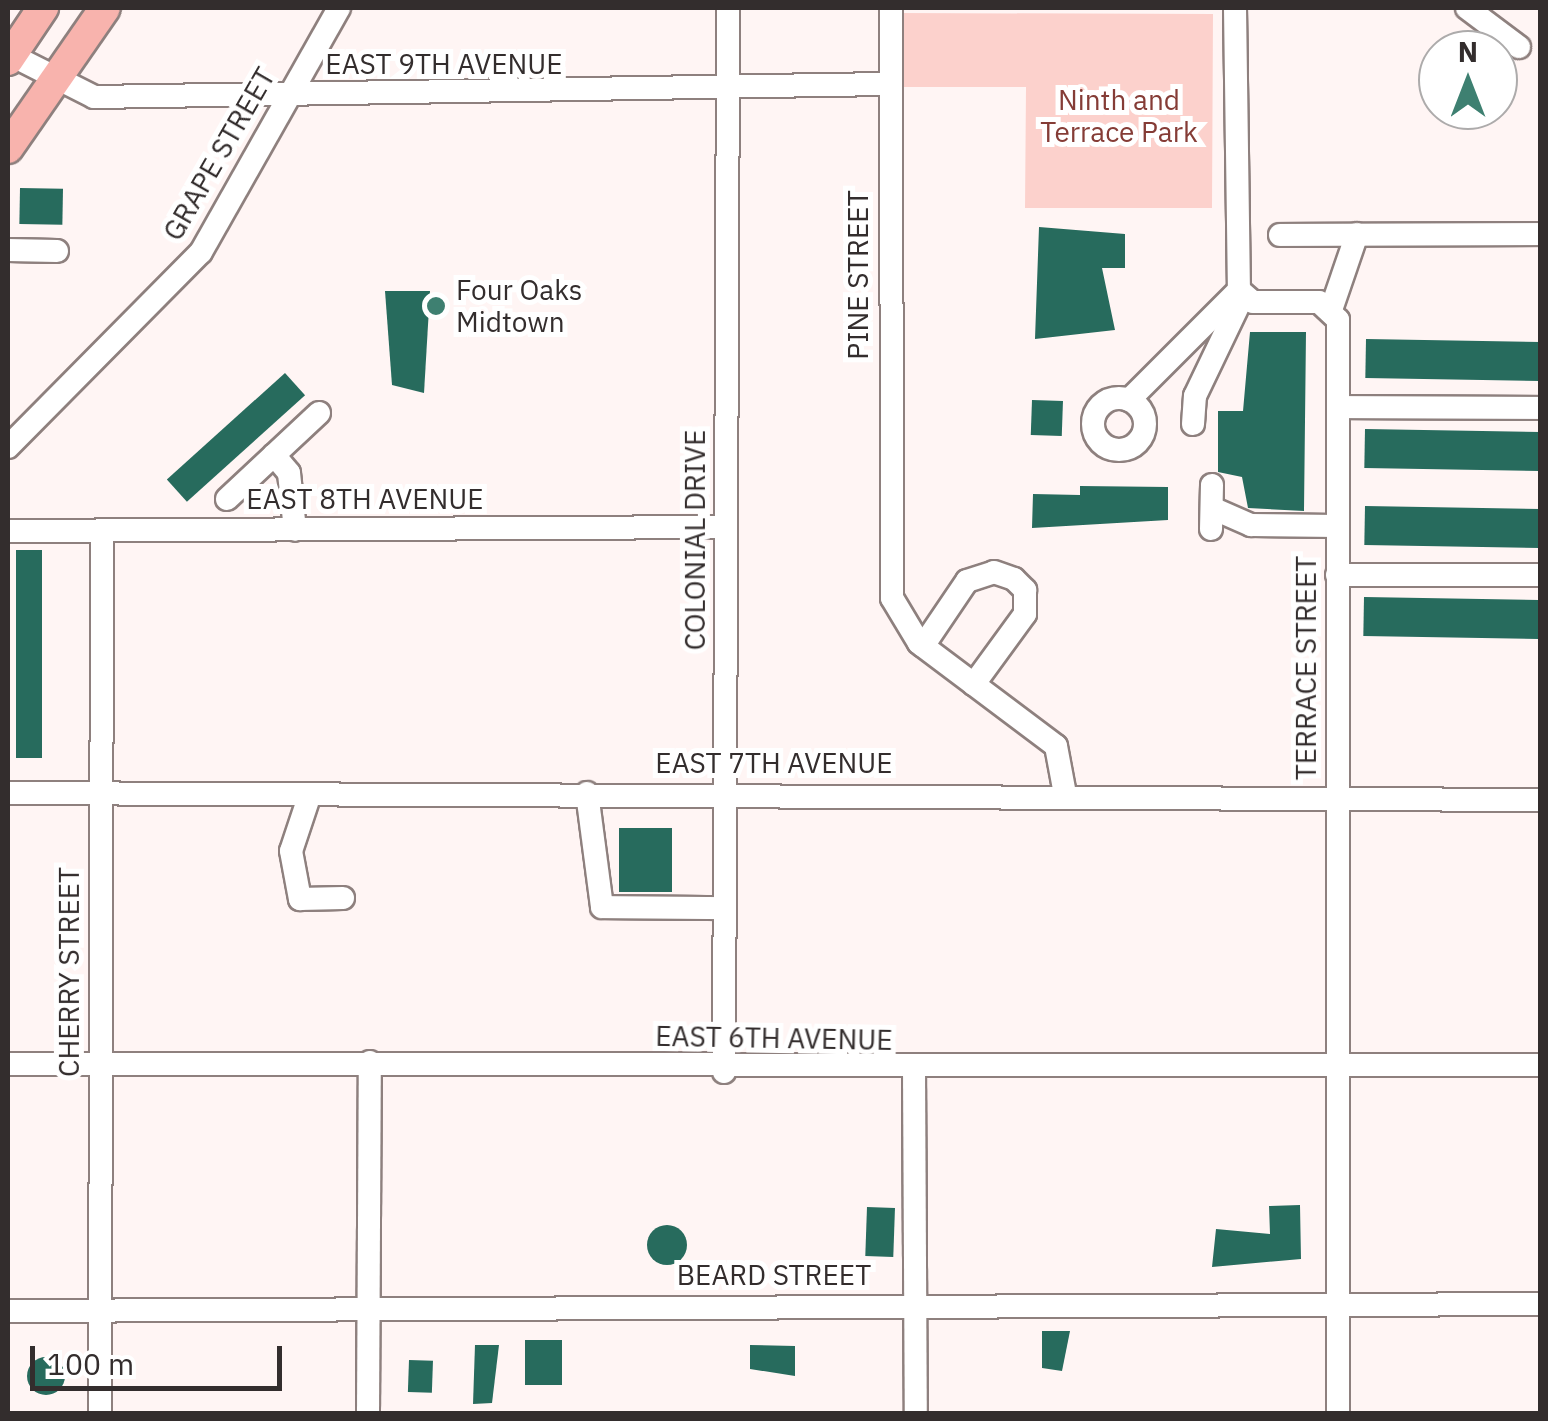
<!DOCTYPE html>
<style>
body{margin:0}
#map{position:relative;width:1548px;height:1421px;overflow:hidden;background:#fff5f4;font-family:"IBM Plex Sans",sans-serif}
div>[style]{position:absolute}
[style*='--x']{left:calc(var(--x)*1px);top:calc(var(--y)*1px);width:calc(var(--w)*1px);rotate:calc(var(--a)*1deg)}
.green>*{inset:0;background:#fcd1cc}
.building>*{inset:0;background:#276b5d;transform-origin:0 0}
.round{border-radius:50%}
.roads{filter:drop-shadow(2px 0 #8e807e) drop-shadow(-2px 0 #8e807e) drop-shadow(0 2px #8e807e) drop-shadow(0 -2px #8e807e)}
.minor>*{height:22px;margin:-11px;padding:0 11px;transform-origin:11px;border-radius:11px;background:#fff}
.minor>.ring{margin:-11px;padding:0;box-sizing:content-box;background:none;border:22px solid #fff;border-radius:50%}
.major>*{height:30px;margin:-15px;padding:0 15px;transform-origin:15px;border-radius:15px;background:#f8b3ad}
.dots>*{width:28px;height:28px;translate:-50% -50%;box-sizing:border-box;border:5px solid #fff;border-radius:50%}
span{translate:-50% -50%;white-space:nowrap;text-align:center;line-height:1.15;-webkit-text-stroke:10px #fff;paint-order:stroke}
.street-label{font-size:28px;color:#332d2d}
.park-label{font-size:28px;color:#853c36}
.poi-label{font-size:28px;color:#332d2d}
.left{translate:0 -50%;text-align:left}
.frame{position:absolute;inset:0;border:10px solid #332d2d;pointer-events:none}
.north{position:absolute;left:1418px;top:30px;width:100px;height:100px;box-sizing:border-box;background:#fff;border:2px solid #adabab;border-radius:50%;rotate:0deg;font-size:28px;font-weight:700;line-height:40px;text-align:center;color:#332d2d}
.north::after{content:'';display:block;margin:auto;width:35px;height:45px;background:#3e8071;clip-path:polygon(50% 0,100% 100%,50% 72%,0 100%)}
.scale{position:absolute;left:30px;top:1346px;width:252px;height:45px;box-sizing:border-box;border:5px solid #332d2d;border-top:0;padding-left:12px;font-size:30px;line-height:35px;white-space:nowrap;color:#332d2d;-webkit-text-stroke:8px #fff;paint-order:stroke}
</style>
<div id="map">
<div class="green">
<i style="clip-path:polygon(898px 13px,1213px 14px,1212px 208px,1025px 208px,1026px 87px,898px 87px)"></i>
</div>
<div class="building">
<i style="left:20px;top:188px;width:43px;height:36px;rotate:1deg"></i>
<i style="clip-path:polygon(1039px 227px,1125px 234px,1125px 268px,1102px 268px,1115px 330px,1035px 339px)"></i>
<i style="clip-path:polygon(385px 291px,430px 291px,424px 393px,392px 385px)"></i>
<i style="clip-path:polygon(1250px 332px,1306px 332px,1304px 511px,1248px 508px,1242px 477px,1218px 472px,1218px 411px,1243px 411px)"></i>
<i style="left:1366px;top:339px;width:174px;height:39px;rotate:1deg"></i>
<i style="left:285px;top:373px;width:30px;height:159px;rotate:48deg"></i>
<i style="left:1032px;top:400px;width:31px;height:35px;rotate:2deg"></i>
<i style="left:1365px;top:429px;width:175px;height:39px;rotate:1deg"></i>
<i style="clip-path:polygon(1080px 486px,1168px 487px,1168px 520px,1032px 528px,1033px 494px,1080px 495px)"></i>
<i style="left:1365px;top:506px;width:175px;height:39px;rotate:1deg"></i>
<i style="left:16px;top:550px;width:26px;height:208px"></i>
<i style="left:1364px;top:597px;width:175px;height:39px;rotate:1deg"></i>
<i style="left:619px;top:828px;width:53px;height:64px"></i>
<i style="clip-path:polygon(1300px 1205px,1301px 1259px,1212px 1267px,1216px 1229px,1270px 1234px,1269px 1206px)"></i>
<i style="left:867px;top:1207px;width:28px;height:49px;rotate:2deg"></i>
<i class="round" style="left:647px;top:1225px;width:40px;height:40px"></i>
<i style="clip-path:polygon(1042px 1331px,1070px 1331px,1062px 1371px,1042px 1368px)"></i>
<i style="left:562px;top:1340px;width:45px;height:37px;rotate:90deg"></i>
<i style="clip-path:polygon(475px 1345px,499px 1345px,492px 1403px,473px 1404px)"></i>
<i style="clip-path:polygon(750px 1345px,795px 1346px,795px 1376px,750px 1369px)"></i>
<i class="round" style="left:27px;top:1357px;width:38px;height:38px"></i>
<i style="left:409px;top:1360px;width:24px;height:32px;rotate:2deg"></i>
</div>
<div class="roads">
<div class="minor">
<i style="--x:891;--y:8;--w:590;--a:89.9"></i>
<i style="--x:892;--y:598;--w:52;--a:59"></i>
<i style="--x:919;--y:643;--w:171;--a:36.9"></i>
<i style="--x:1056;--y:746;--w:49;--a:79.4"></i>
<i style="--x:1235;--y:8;--w:282;--a:89.2"></i>
<i style="--x:1239;--y:290;--w:18;--a:41"></i>
<i style="--x:1253;--y:302;--w:66;--a:0"></i>
<i style="--x:1319;--y:302;--w:26;--a:43"></i>
<i style="--x:1338;--y:320;--w:1094;--a:90"></i>
<i style="--x:1467;--y:8;--w:65;--a:36.9"></i>
<i style="--x:11;--y:55;--w:93;--a:26.8"></i>
<i style="--x:94;--y:97;--w:795;--a:-0.94"></i>
<i style="--x:1280;--y:235;--w:260;--a:-0.2"></i>
<i style="--x:8;--y:250;--w:49;--a:1.2"></i>
<i style="--x:1332;--y:307;--w:77;--a:-71.1"></i>
<i class="ring" style="left:1093px;top:398px;width:30px;height:30px"></i>
<i style="--x:1129;--y:400;--w:156;--a:-45"></i>
<i style="--x:1338;--y:407;--w:202;--a:0.3"></i>
<i style="--x:1193;--y:424;--w:28;--a:-86"></i>
<i style="--x:1195;--y:396;--w:109;--a:-64.4"></i>
<i style="--x:8;--y:447;--w:274;--a:-45.3"></i>
<i style="--x:201;--y:252;--w:280;--a:-60.5"></i>
<i style="--x:274;--y:455;--w:23;--a:50"></i>
<i style="--x:289;--y:473;--w:57;--a:84"></i>
<i style="--x:227;--y:499;--w:126;--a:-43.1"></i>
<i style="--x:1212;--y:508;--w:43;--a:23.6"></i>
<i style="--x:1251;--y:525;--w:86;--a:0.7"></i>
<i style="--x:1211;--y:529;--w:44;--a:-88.7"></i>
<i style="--x:8;--y:531;--w:716;--a:-0.32"></i>
<i style="--x:1337;--y:575;--w:203;--a:0"></i>
<i style="--x:923;--y:646;--w:78;--a:-55.9"></i>
<i style="--x:967;--y:581;--w:28;--a:-18"></i>
<i style="--x:994;--y:572;--w:21;--a:19"></i>
<i style="--x:1014;--y:579;--w:16;--a:45"></i>
<i style="--x:1025;--y:590;--w:24;--a:90"></i>
<i style="--x:1025;--y:614;--w:87;--a:126.1"></i>
<i style="--x:8;--y:793;--w:1532;--a:0.26"></i>
<i style="--x:587;--y:793;--w:115;--a:82.5"></i>
<i style="--x:602;--y:907;--w:123;--a:0.5"></i>
<i style="--x:310;--y:794;--w:60;--a:108.4"></i>
<i style="--x:291;--y:851;--w:49;--a:79.4"></i>
<i style="--x:300;--y:899;--w:43;--a:-1.3"></i>
<i style="--x:8;--y:1064;--w:1532;--a:0.04"></i>
<i style="--x:914;--y:1070;--w:344;--a:89.7"></i>
<i style="--x:724;--y:1072;--w:1064;--a:-89.78"></i>
<i style="--x:8;--y:1311;--w:1532;--a:-0.26"></i>
<i style="--x:100;--y:1414;--w:883;--a:-89.87"></i>
<i style="--x:368;--y:1414;--w:352;--a:-89.7"></i>
</div>
<div class="major">
<i style="--x:8;--y:60;--w:63;--a:-56.1"></i>
<i style="--x:8;--y:148;--w:170;--a:-55.3"></i>
</div>
</div>
<div class="dots">
<i style="left:436px;top:306px;background:#3e8071"></i>
</div>
<div class="street-label">
<span style="left:444px;top:64px">EAST 9TH AVENUE</span>
<span style="left:219px;top:154px;rotate:-60deg">GRAPE STREET</span>
<span style="left:858px;top:275px;rotate:-90deg">PINE STREET</span>
<span style="left:365px;top:499px">EAST 8TH AVENUE</span>
<span style="left:695px;top:540px;rotate:-90deg">COLONIAL DRIVE</span>
<span style="left:1306px;top:668px;rotate:-90deg">TERRACE STREET</span>
<span style="left:774px;top:763px">EAST 7TH AVENUE</span>
<span style="left:69px;top:972px;rotate:-90deg">CHERRY STREET</span>
<span style="left:774px;top:1038px;rotate:1deg">EAST 6TH AVENUE</span>
<span style="left:774px;top:1275px">BEARD STREET</span>
</div>
<div class="park-label">
<span style="left:1119px;top:116px">Ninth and<br>Terrace Park</span>
</div>
<div class="poi-label">
<span class="left" style="left:456px;top:306px">Four Oaks<br>Midtown</span>
</div>
<div class="frame"></div>
<div class="north">N</div>
<div class="scale">100 m</div>
</div>
